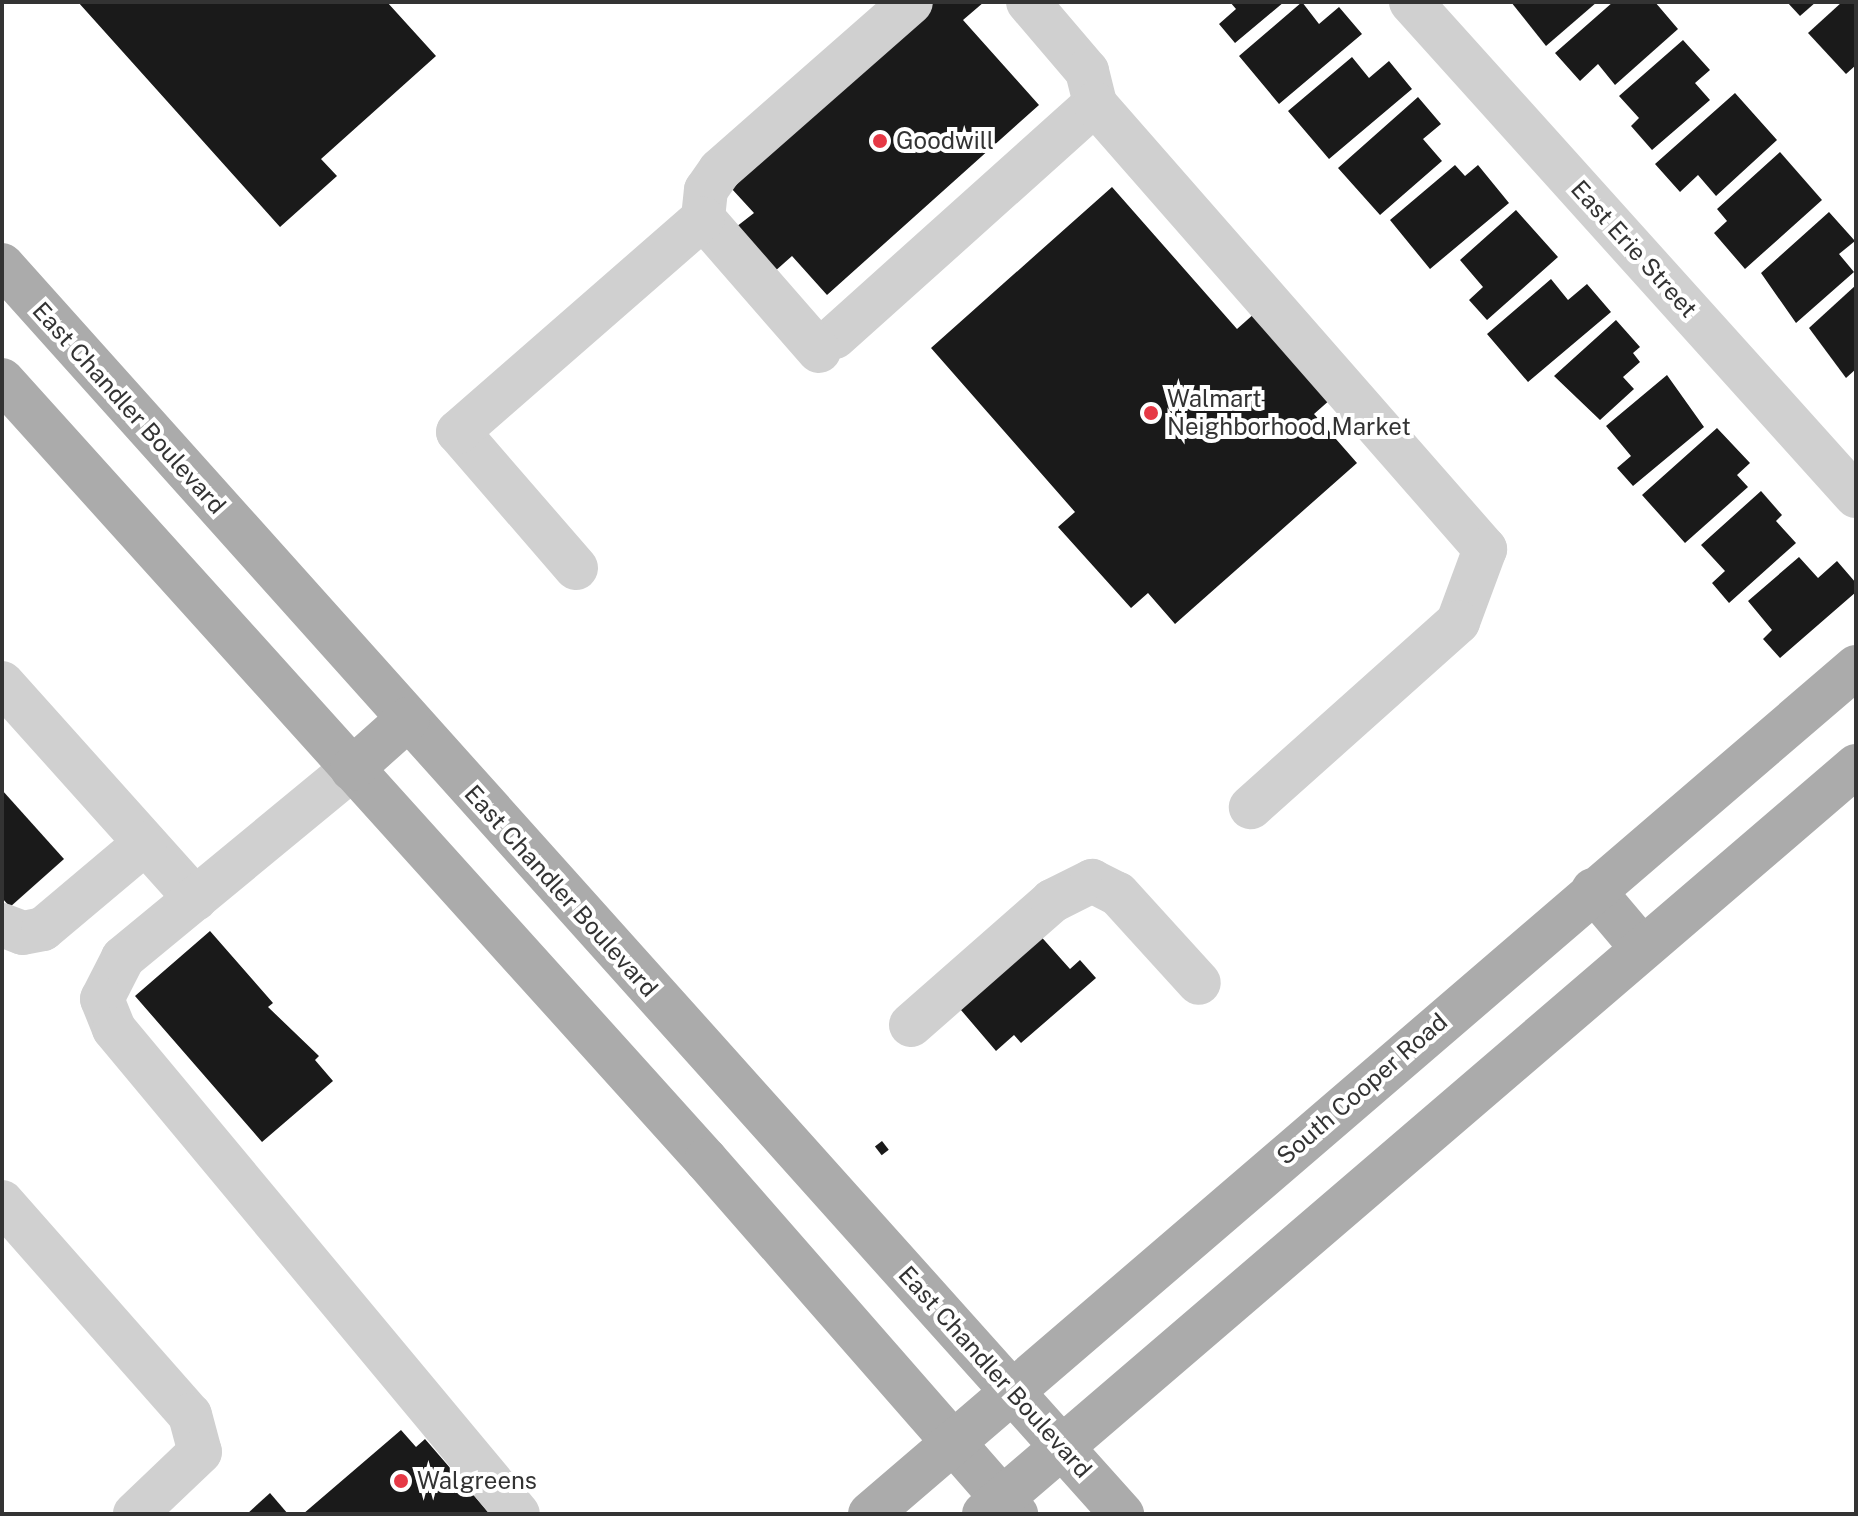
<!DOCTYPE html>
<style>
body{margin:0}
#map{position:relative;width:1858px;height:1516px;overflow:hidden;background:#fff;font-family:"Public Sans",sans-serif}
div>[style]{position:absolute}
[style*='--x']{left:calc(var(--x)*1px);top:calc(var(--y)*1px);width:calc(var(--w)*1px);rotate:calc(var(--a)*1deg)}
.building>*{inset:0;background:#1a1a1a;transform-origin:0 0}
.minor>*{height:44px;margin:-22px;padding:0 22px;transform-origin:22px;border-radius:22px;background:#d0d0d0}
.major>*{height:44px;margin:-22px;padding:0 22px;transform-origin:22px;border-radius:22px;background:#ababab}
.dots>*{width:22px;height:22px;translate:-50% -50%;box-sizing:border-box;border:4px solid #fff;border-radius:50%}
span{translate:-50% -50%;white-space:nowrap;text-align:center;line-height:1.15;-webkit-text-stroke:8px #fff;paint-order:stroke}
.poi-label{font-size:24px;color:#333}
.left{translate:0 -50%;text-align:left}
.street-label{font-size:24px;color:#333}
.frame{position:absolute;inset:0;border:4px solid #333;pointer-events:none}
</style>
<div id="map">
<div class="building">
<i style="clip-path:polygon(78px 2px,387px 2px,436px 56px,321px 159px,337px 176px,280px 227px)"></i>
<i style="clip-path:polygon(917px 2px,984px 2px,963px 20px,1039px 105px,827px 295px,792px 256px,774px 272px,736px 227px,754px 213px,720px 176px)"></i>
<i style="clip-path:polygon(1230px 2px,1284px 2px,1235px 43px,1219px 24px,1236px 9px)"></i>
<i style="clip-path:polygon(1302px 2px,1319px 24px,1339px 7px,1362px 34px,1279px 104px,1239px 56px)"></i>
<i style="clip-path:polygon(1511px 2px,1597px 2px,1546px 46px)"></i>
<i style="clip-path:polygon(1613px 2px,1655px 2px,1678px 29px,1615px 85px,1598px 64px,1580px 81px,1555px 53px)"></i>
<i style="clip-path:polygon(1787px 2px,1816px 2px,1800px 16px)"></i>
<i style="clip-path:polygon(1842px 2px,1856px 2px,1856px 65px,1846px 74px,1808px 33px)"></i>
<i style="clip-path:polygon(1683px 40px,1710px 70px,1695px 83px,1710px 100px,1652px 150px,1631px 126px,1639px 118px,1619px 96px)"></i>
<i style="clip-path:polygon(1352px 57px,1369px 78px,1389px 61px,1412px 89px,1329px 159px,1288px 111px)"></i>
<i style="clip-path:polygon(1735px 93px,1777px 140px,1716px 196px,1698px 175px,1680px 192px,1655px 164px)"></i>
<i style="clip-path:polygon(1418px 97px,1441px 124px,1423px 139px,1442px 161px,1380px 215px,1338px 168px)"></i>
<i style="clip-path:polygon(1780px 152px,1822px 200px,1745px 269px,1714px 233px,1727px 221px,1717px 209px)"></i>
<i style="clip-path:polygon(1455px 165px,1465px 176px,1478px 165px,1509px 203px,1430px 269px,1390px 220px)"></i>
<i style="clip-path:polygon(1112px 187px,1237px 329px,1264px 305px,1340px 391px,1314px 414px,1357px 463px,1175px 624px,1148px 593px,1131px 608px,1058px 527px,1075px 512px,931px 348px)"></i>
<i style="clip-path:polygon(1516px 210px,1558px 257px,1487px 320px,1469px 300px,1483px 287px,1460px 260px)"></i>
<i style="clip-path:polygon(1829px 212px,1855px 241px,1839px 254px,1854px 272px,1796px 323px,1761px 273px)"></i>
<i style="clip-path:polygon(1551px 279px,1568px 300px,1587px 284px,1611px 312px,1528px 382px,1487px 334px)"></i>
<i style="clip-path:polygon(1856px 285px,1856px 369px,1846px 378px,1809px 328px)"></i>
<i style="clip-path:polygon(1616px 320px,1640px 347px,1633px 353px,1640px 362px,1623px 377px,1634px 389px,1600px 420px,1554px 376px)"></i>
<i style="clip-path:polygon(1667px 375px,1704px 427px,1633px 486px,1617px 468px,1631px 456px,1606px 426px)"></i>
<i style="clip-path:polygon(1717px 428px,1750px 463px,1737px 475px,1748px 487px,1685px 543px,1642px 495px)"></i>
<i style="clip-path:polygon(1761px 491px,1782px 515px,1776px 521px,1796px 543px,1729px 603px,1712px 583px,1725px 571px,1701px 545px)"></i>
<i style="clip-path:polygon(1799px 557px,1818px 578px,1837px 561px,1856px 583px,1856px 592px,1780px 658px,1763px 639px,1772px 630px,1748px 601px)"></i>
<i style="clip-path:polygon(2px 790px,64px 859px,10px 907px,2px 898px)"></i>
<i style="clip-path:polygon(210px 931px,273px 1003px,268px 1007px,319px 1056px,315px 1060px,333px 1081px,262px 1142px,135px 996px)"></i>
<i style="clip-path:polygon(1037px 932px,1070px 969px,1080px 960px,1096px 978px,1021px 1043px,1014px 1035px,996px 1051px,955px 1003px)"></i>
<i style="left:882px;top:1141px;width:11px;height:9px;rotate:52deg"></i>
<i style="clip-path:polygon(401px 1430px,416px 1447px,425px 1439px,490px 1514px,303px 1514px)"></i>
<i style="clip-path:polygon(270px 1493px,288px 1514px,247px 1514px)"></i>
</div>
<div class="minor">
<i style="--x:1028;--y:2;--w:91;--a:49.5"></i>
<i style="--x:1087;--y:71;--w:34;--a:76"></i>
<i style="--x:1411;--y:2;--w:665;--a:47.99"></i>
<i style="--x:835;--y:337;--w:349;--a:-41.9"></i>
<i style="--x:1095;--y:104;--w:592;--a:48.77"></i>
<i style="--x:1485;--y:549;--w:78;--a:110.3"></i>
<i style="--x:1458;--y:622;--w:278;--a:138.2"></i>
<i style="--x:819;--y:351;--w:176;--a:-131.1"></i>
<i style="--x:703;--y:218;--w:28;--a:-84"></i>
<i style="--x:706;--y:190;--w:24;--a:-55"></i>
<i style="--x:720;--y:170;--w:254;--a:-41.3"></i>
<i style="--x:576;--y:568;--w:180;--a:-130.9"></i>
<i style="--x:458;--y:432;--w:325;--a:-41.1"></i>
<i style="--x:2;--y:683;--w:290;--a:48.1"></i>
<i style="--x:352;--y:769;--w:297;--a:140.5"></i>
<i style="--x:123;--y:958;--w:46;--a:117.1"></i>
<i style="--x:102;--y:999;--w:32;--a:68"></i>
<i style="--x:114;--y:1029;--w:631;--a:50.21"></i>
<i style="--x:2;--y:925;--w:22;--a:21"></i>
<i style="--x:23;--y:933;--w:20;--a:-11"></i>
<i style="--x:43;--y:929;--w:133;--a:-40.1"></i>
<i style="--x:911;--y:1025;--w:188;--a:-41.3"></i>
<i style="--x:1052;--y:901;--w:45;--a:-26.6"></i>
<i style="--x:1092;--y:881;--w:29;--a:27"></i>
<i style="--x:1118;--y:894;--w:120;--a:47.7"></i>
<i style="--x:2;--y:1202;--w:284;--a:48.6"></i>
<i style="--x:190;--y:1415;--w:38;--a:75"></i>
<i style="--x:200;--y:1452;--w:90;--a:136.4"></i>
</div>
<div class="major">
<i style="--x:2;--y:265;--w:1678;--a:48.12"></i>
<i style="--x:2;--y:380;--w:1051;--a:47.93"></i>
<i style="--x:706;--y:1160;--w:471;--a:48.8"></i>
<i style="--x:352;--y:769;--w:75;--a:-41.8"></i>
<i style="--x:1593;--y:890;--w:76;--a:49.8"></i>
<i style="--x:870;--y:1514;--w:1300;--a:-40.66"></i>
<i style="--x:984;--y:1514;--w:1149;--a:-40.62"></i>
</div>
<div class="dots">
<i style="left:880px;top:141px;background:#e63946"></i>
<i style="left:1151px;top:413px;background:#e63946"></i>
<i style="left:401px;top:1481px;background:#e63946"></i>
</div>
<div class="poi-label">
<span class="left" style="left:896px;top:141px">Goodwill</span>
<span class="left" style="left:1167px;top:413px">Walmart<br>Neighborhood Market</span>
<span class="left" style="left:417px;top:1481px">Walgreens</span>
</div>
<div class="street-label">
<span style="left:1634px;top:249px;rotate:48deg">East Erie Street</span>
<span style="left:129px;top:408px;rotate:48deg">East Chandler Boulevard</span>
<span style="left:561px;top:891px;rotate:48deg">East Chandler Boulevard</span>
<span style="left:1362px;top:1089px;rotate:-41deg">South Cooper Road</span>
<span style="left:995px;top:1372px;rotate:48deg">East Chandler Boulevard</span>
</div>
<div class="frame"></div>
</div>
